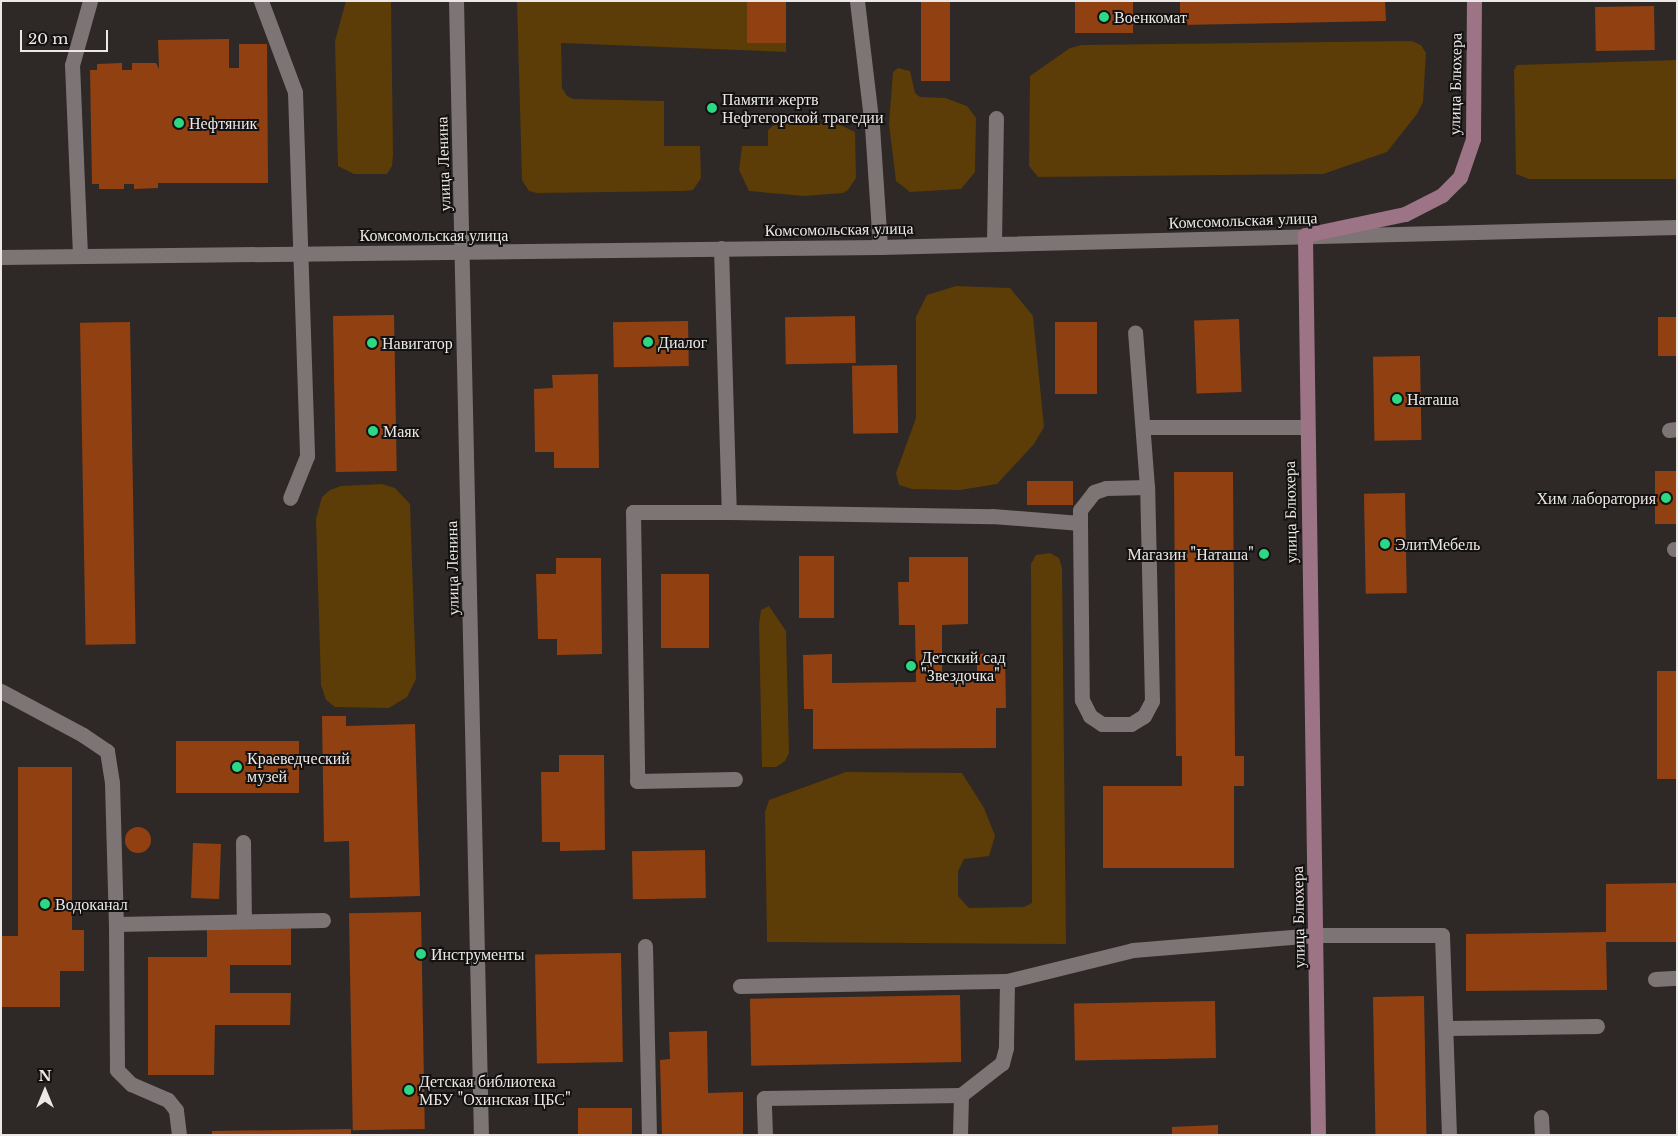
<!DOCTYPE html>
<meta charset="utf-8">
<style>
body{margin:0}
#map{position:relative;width:1678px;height:1136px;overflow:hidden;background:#2e2827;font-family:"Libre Baskerville",serif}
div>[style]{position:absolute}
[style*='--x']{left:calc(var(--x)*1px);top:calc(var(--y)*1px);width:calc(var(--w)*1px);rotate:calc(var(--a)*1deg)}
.green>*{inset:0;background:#5c3c07}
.building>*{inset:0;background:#914111;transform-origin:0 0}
.round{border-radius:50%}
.lane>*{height:15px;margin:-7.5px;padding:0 7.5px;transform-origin:7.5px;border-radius:7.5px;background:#7d7575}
.street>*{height:15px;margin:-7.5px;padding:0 7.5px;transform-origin:7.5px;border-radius:7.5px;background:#7d7575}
.secondary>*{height:15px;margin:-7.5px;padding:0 7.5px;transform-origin:7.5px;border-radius:7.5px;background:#9d7485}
.dots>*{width:14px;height:14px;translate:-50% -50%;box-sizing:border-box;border:2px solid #141111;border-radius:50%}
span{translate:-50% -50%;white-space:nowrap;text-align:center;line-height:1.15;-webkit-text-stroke:4px #141111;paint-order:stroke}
.poi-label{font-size:16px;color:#ede8e8}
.left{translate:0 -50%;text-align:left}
.right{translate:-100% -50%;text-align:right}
.street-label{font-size:16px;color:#ede8e8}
.frame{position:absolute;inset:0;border:2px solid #ede8e8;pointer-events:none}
.north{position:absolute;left:20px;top:1066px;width:50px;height:50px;-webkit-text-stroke:4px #141111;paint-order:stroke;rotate:0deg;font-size:14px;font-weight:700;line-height:20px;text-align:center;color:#ede8e8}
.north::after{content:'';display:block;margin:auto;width:18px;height:22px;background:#ede8e8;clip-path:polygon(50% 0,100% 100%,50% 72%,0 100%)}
.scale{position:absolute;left:20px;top:30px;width:88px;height:22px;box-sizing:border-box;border:2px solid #ede8e8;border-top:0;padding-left:6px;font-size:15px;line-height:18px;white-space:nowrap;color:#ede8e8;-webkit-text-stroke:4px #141111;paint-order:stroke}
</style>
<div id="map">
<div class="green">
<i style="clip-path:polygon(346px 1px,391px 1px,393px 154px,392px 166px,387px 174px,354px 174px,338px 166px,335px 41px)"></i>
<i style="clip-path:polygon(517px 1px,786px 1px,786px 52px,561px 43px,562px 88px,567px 96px,573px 99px,664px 101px,664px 146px,700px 146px,701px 178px,693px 190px,684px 191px,537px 193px,529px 191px,522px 180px)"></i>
<i style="clip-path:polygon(1412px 41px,1421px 45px,1426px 53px,1423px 102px,1417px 114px,1387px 152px,1323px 174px,1038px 177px,1029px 166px,1030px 76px,1070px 48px,1082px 45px)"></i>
<i style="clip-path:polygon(1677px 60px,1677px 179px,1529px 179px,1516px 174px,1514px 70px,1517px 65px)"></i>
<i style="clip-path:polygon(898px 68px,910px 71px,915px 93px,920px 97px,945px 98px,967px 106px,976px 118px,975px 172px,961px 189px,910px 192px,896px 181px,889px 124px,893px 72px)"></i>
<i style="clip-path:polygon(778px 122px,840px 125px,855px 132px,856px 178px,848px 190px,843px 193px,804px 196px,749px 191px,739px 170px,742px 146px,768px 146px,768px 130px)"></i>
<i style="clip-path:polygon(956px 286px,1010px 288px,1033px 316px,1044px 427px,1034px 444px,997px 484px,960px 490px,912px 489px,899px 485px,896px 473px,916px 418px,916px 317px,927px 295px)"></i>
<i style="clip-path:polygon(382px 484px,395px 488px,410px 504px,416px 679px,407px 697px,389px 708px,335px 707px,326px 700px,321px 685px,316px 519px,322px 497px,330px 490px,341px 486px)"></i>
<i style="clip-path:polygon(1050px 553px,1059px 558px,1062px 568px,1066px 944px,767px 942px,765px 812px,769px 800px,846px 772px,962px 773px,984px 808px,995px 836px,989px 856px,964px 859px,958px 871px,958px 896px,969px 908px,1024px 907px,1032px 903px,1031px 564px,1036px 555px)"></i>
<i style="clip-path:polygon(769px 606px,786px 631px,789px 753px,785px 761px,776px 767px,762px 767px,759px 624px,761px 610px)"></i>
</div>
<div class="building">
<i style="left:747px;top:1px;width:39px;height:42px"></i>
<i style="left:921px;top:1px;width:29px;height:80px"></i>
<i style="left:1075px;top:1px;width:58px;height:32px"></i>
<i style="clip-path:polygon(1180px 1px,1385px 1px,1386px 21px,1180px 25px)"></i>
<i style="left:1654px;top:6px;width:44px;height:59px;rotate:89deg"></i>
<i style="clip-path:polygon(229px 39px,229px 68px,239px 68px,239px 44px,267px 44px,268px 183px,158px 183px,158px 188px,134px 189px,134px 184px,124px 184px,124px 189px,99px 189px,99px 184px,92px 184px,90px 70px,97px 70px,97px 64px,122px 63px,122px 70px,132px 70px,132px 63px,156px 63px,159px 69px,158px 40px)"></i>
<i style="left:394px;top:315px;width:156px;height:61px;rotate:89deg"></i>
<i style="left:855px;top:316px;width:47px;height:70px;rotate:89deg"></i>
<i style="left:1658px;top:317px;width:19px;height:39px"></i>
<i style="left:1239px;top:319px;width:73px;height:45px;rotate:88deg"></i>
<i style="left:688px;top:321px;width:45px;height:75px;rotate:89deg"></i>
<i style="left:130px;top:322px;width:322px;height:50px;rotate:89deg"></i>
<i style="left:1055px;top:322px;width:42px;height:72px"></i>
<i style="left:1420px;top:356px;width:84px;height:47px;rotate:89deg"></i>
<i style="left:897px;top:365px;width:68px;height:45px;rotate:89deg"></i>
<i style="clip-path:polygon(598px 374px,599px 468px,554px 468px,554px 452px,535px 452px,534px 389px,553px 388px,552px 375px)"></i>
<i style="left:1655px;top:471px;width:22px;height:53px"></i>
<i style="clip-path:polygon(1174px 472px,1233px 472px,1235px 756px,1244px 756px,1244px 786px,1234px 786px,1234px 868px,1103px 868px,1103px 786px,1182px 786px,1182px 756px,1176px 756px)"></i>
<i style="left:1027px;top:481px;width:46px;height:24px"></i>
<i style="left:1405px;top:493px;width:100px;height:41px;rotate:89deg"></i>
<i style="left:799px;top:556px;width:35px;height:62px"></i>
<i style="clip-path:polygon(909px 557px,968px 557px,968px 624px,942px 625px,942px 682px,977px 682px,977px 654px,1005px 653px,1006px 708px,996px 708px,996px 748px,813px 749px,813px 709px,804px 709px,803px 655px,832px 654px,832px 683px,916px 682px,915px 625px,899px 625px,898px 582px,909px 582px)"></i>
<i style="clip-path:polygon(556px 558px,601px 558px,602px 654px,557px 655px,557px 639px,538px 639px,536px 574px,556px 574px)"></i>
<i style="left:661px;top:574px;width:48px;height:74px"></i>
<i style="left:1657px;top:671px;width:20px;height:108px"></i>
<i style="clip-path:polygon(322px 716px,346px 716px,346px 726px,415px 724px,420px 896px,350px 898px,349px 841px,324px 842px)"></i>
<i style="left:176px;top:741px;width:123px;height:52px"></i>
<i style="clip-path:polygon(559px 755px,604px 755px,605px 850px,560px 851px,560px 842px,542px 842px,541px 772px,559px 772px)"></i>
<i style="clip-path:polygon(18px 767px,72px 767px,72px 930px,84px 930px,84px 971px,60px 971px,60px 1007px,1px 1007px,1px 936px,18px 936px)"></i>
<i class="round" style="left:125px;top:827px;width:26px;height:26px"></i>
<i style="left:193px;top:843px;width:28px;height:55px;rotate:2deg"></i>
<i style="left:705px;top:850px;width:48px;height:73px;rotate:89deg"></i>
<i style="clip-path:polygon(1677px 883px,1677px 942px,1606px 942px,1607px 990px,1466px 991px,1466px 934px,1606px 932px,1606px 884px)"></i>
<i style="left:421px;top:912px;width:217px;height:72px;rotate:89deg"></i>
<i style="clip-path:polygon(207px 928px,291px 928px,291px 965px,230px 965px,230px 993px,291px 993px,290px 1025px,215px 1025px,214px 1075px,148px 1075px,148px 957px,207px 957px)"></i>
<i style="left:621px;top:953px;width:109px;height:86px;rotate:89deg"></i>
<i style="left:960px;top:995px;width:67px;height:210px;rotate:89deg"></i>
<i style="left:1424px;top:996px;width:139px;height:51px;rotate:89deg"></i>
<i style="left:1215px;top:1001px;width:57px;height:141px;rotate:89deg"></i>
<i style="clip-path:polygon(707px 1031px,708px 1093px,743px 1092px,743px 1135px,662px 1135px,660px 1060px,670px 1059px,669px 1032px)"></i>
<i style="left:578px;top:1108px;width:54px;height:27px"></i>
<i style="clip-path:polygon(1218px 1125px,1218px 1135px,1172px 1135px,1172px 1127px)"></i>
<i style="clip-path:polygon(351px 1129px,351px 1135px,212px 1135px,212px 1131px)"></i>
</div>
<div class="lane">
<i style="--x:261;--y:1;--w:97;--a:69.5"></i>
<i style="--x:295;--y:92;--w:364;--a:88.1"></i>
<i style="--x:307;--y:456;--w:45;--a:112"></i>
<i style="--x:857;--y:1;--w:126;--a:83.2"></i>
<i style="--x:872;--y:126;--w:121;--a:86.2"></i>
<i style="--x:994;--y:243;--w:125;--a:-89.1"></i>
<i style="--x:721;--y:248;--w:264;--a:88.3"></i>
<i style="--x:729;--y:512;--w:96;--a:180"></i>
<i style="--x:633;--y:512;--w:269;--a:89.1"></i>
<i style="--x:637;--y:781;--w:98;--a:-1.2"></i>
<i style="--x:80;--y:255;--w:190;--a:-92.4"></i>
<i style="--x:72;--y:65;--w:66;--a:-74.3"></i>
<i style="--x:1144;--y:427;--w:162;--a:0"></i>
<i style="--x:1669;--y:430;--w:8;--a:-7"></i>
<i style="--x:729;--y:512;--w:263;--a:0.9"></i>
<i style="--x:992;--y:516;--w:88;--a:4.5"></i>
<i style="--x:1080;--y:523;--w:177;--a:89.4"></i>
<i style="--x:1082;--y:700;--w:18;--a:63"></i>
<i style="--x:1090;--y:716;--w:14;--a:34"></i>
<i style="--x:1102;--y:724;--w:29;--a:0"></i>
<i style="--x:1131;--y:724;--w:15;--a:-32"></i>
<i style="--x:1144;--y:716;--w:17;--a:-62"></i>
<i style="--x:1152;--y:701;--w:214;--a:-91.3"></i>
<i style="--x:1147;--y:487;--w:155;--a:-94.4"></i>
<i style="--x:1080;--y:523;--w:13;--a:-90"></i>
<i style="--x:1080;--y:510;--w:23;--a:-52"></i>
<i style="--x:1094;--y:492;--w:13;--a:-18"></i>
<i style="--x:1106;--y:488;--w:41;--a:-1.4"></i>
<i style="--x:1674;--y:549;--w:3;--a:0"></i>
<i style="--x:1;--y:691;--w:93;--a:28.2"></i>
<i style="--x:83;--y:735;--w:29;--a:34"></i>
<i style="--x:107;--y:751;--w:32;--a:81"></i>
<i style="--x:112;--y:783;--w:141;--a:88.4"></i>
<i style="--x:243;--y:842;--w:79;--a:89.3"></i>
<i style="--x:645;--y:946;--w:189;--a:88.8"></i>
<i style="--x:1655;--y:979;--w:22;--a:-3"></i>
<i style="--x:1007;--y:981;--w:130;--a:-13.8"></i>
<i style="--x:1133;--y:950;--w:184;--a:-4.7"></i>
<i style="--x:1316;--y:935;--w:126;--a:0"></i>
<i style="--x:1442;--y:935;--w:200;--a:88"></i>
<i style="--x:740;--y:986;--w:267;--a:-1.1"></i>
<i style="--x:1007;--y:981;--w:67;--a:90.9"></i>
<i style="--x:1006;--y:1048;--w:16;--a:105"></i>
<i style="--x:1002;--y:1063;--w:52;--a:142"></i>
<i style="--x:961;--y:1095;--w:40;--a:91.4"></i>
<i style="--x:1447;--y:1028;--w:150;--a:-0.8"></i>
<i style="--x:1541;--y:1117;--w:18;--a:87"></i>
<i style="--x:179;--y:1135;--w:25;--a:-97"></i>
<i style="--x:176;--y:1110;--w:13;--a:-129"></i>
<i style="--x:168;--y:1100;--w:40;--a:-156.6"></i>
<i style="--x:131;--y:1084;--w:20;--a:-135"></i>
<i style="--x:117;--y:1070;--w:146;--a:-90.4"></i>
<i style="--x:116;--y:924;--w:207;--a:-1.1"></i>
<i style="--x:765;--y:1135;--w:37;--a:-92"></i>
<i style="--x:764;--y:1098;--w:197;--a:-0.9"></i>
</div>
<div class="street">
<i style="--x:456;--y:1;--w:1134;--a:88.74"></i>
<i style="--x:1;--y:257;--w:879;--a:-0.65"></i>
<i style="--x:880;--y:247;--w:797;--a:-1.44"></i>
</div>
<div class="secondary">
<i style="--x:1318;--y:1135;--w:900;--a:-90.83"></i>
<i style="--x:1305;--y:235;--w:102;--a:-11.9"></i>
<i style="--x:1405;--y:214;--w:42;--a:-27.2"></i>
<i style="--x:1442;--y:195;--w:25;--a:-45"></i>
<i style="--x:1460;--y:177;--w:40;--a:-71.1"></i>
<i style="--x:1473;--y:139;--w:138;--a:-89.6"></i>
</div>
<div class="dots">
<i style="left:1104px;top:17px;background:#2bd884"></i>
<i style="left:712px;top:108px;background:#2bd884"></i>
<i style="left:179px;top:123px;background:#2bd884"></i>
<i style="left:648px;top:342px;background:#2bd884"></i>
<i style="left:372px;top:343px;background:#2bd884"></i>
<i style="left:1397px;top:399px;background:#2bd884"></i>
<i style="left:373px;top:431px;background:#2bd884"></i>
<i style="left:1666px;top:498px;background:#2bd884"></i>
<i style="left:1385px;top:544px;background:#2bd884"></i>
<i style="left:1264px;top:554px;background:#2bd884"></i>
<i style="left:911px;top:666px;background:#2bd884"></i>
<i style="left:237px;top:767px;background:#2bd884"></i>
<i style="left:45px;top:904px;background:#2bd884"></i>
<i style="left:421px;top:954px;background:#2bd884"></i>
<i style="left:409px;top:1090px;background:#2bd884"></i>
</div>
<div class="poi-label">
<span class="left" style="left:1114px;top:17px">Военкомат</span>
<span class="left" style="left:722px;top:108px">Памяти жертв<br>Нефтегорской трагедии</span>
<span class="left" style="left:189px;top:123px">Нефтяник</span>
<span class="left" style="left:658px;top:342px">Диалог</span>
<span class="left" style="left:382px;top:343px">Навигатор</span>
<span class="left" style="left:1407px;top:399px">Наташа</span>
<span class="left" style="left:383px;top:431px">Маяк</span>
<span class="right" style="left:1656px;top:498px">Хим лаборатория</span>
<span class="left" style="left:1395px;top:544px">ЭлитМебель</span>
<span class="right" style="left:1254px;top:554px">Магазин "Наташа"</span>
<span class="left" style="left:921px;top:666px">Детский сад<br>"Звездочка"</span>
<span class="left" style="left:247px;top:767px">Краеведческий<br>музей</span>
<span class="left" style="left:55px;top:904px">Водоканал</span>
<span class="left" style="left:431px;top:954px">Инструменты</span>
<span class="left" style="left:419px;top:1090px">Детская библиотека<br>МБУ "Охинская ЦБС"</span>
</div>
<div class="street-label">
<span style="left:1455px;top:84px;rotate:-89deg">улица Блюхера</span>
<span style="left:443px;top:164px;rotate:-92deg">улица Ленина</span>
<span style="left:1243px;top:220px;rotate:-2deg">Комсомольская улица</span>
<span style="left:839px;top:229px;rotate:-1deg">Комсомольская улица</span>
<span style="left:434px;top:235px">Комсомольская улица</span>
<span style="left:1290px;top:512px;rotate:-91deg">улица Блюхера</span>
<span style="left:452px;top:568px;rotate:-91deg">улица Ленина</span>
<span style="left:1298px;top:917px;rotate:-91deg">улица Блюхера</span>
</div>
<div class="frame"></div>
<div class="north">N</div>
<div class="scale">20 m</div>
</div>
